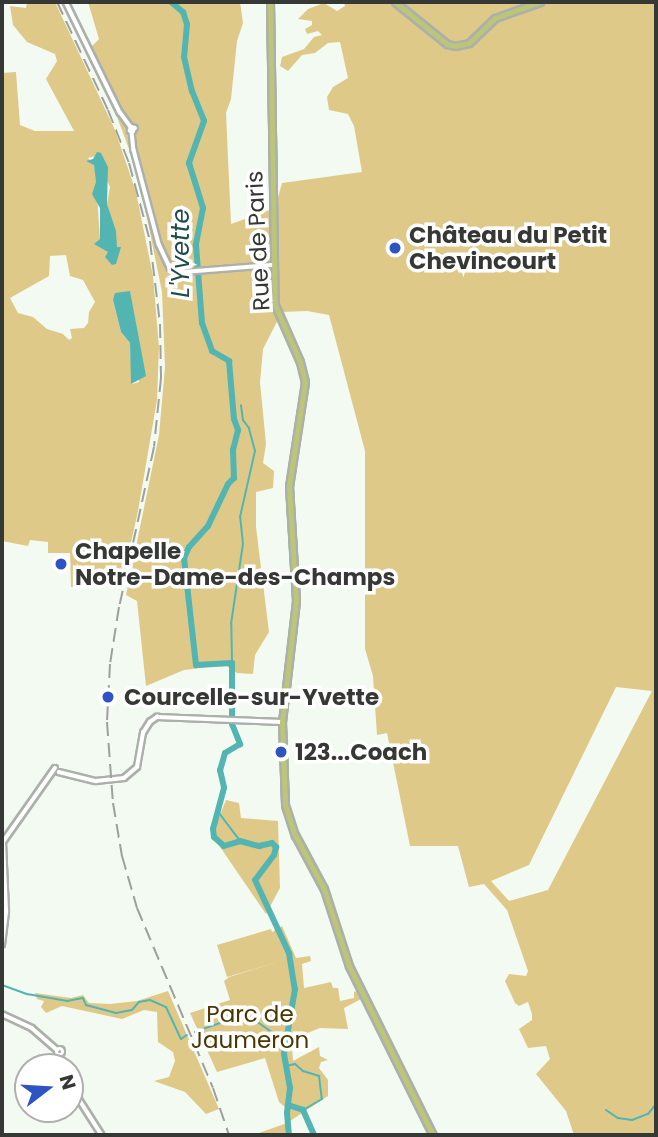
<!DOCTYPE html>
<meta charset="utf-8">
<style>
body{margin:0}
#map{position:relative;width:658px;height:1137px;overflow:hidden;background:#f3faf2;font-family:Poppins,sans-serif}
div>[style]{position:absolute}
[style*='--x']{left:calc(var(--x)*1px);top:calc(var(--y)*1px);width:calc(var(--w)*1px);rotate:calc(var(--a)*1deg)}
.green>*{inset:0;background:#dfc988}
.water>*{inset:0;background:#53b5b1}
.stream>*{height:2px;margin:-1px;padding:0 1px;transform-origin:1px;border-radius:1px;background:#53b5b1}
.river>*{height:6px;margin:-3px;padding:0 3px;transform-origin:3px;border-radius:3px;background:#53b5b1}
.roads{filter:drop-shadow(2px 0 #abb1aa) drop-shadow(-2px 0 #abb1aa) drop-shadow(0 2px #abb1aa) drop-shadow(0 -2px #abb1aa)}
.minor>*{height:3.5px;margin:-1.75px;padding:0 1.75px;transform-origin:1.75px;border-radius:1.75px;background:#fff}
.minor>.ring{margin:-1.75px;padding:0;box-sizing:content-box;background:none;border:3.5px solid #fff;border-radius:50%}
.major>*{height:5px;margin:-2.5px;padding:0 2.5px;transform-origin:2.5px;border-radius:2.5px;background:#bcc578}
.rail>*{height:2px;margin-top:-1px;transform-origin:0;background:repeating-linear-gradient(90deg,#9da19c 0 14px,transparent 0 21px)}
.dots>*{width:19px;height:19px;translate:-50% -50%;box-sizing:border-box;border:4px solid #fff;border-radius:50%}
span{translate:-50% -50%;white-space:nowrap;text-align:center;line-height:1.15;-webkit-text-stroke:7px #fff;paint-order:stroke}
.poi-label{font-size:23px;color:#363835;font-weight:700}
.left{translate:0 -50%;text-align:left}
.street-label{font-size:23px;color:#363835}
.park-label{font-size:23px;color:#483800}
.water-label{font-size:24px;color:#1f4c4a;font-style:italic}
.frame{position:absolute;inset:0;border:4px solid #363835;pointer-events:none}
.north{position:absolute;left:14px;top:1053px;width:70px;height:70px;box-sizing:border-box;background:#fff;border:2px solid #afafae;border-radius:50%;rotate:73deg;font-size:19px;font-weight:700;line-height:28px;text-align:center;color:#363835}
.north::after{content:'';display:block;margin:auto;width:24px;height:32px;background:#2e53c2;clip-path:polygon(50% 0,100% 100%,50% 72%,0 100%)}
</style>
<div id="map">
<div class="green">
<i style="clip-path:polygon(evenodd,27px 2px,55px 2px,115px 130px,136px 192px,153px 276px,159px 347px,157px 400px,138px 511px,125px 570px,118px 585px,71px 587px,70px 553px,48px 553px,48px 542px,30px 540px,28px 546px,2px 541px,2px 73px,16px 72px,20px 125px,35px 131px,74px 131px,46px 79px,57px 61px,55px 54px,27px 42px,13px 25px,10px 6px,26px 8px,27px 2px,96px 156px,110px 187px,107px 204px,117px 247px,120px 249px,115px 257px,100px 239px,95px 165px,88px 158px,96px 156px,27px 2px,66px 255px,70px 276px,83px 280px,95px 302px,89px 312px,88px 323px,84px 328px,70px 329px,72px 338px,69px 340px,63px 334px,47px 329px,33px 317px,18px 313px,10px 298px,49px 276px,50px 256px,66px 255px,27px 2px,130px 291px,139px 382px,132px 384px,130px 343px,121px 332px,113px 300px,130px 291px)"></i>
<i style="clip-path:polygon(evenodd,88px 2px,240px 2px,243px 23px,237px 41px,231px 99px,226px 113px,231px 224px,275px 208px,282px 183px,362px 172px,354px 126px,348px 114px,329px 110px,327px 97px,333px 87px,348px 78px,340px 42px,328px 43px,315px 53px,302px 55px,288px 71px,280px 66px,282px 57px,304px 49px,314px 37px,322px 35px,318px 31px,307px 34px,305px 29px,312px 25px,312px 21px,298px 19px,308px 9px,324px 3px,337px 11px,345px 6px,344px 2px,656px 2px,656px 1135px,574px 1135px,566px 1111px,536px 1074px,550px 1059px,546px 1046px,528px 1048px,519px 1029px,532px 1020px,532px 1014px,528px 1002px,519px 1006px,515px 1003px,505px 981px,509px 974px,526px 976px,528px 971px,507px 910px,484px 884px,469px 887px,458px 846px,410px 846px,387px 733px,377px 735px,373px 676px,365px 649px,365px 451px,329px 315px,307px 311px,282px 312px,263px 349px,260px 382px,266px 444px,263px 463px,274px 471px,273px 488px,256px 492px,256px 527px,269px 632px,255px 655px,253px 674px,237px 673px,225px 665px,184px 670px,146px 686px,137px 601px,126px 595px,159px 435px,165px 367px,162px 292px,138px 173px,114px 109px,86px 52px,99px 39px,88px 2px,616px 687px,652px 691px,548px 890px,509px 901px,491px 881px,529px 865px,616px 687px)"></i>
<i style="clip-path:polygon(226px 800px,239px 803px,241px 818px,278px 821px,280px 888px,266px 914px,218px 844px,215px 827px)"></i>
<i style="clip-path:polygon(282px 926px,296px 958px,310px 956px,311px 961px,302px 964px,304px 988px,331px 982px,333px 988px,338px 988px,340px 1001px,354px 998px,354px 992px,359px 990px,363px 998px,344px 1008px,348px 1029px,320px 1028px,305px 1034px,302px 1043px,292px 1046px,293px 1061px,319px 1047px,320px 1056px,328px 1060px,321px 1062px,319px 1068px,328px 1080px,328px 1096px,287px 1123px,288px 1135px,253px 1135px,287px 1123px,285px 1107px,279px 1102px,265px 1058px,217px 1072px,190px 1013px,230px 1000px,224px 981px,229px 977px,281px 961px,227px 977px,217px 945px,271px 929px,272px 932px)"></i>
<i style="clip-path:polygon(168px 991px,219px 1109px,206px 1114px,185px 1092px,154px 1081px,169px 1077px,175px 1061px,173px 1052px,158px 1042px,157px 1012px,144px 1010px,122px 1019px,62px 1006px,46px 1013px,41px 1007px,44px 1001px,37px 999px,35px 993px,71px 998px,83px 995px,89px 1003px,110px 1004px,137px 1001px)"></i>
</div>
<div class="water">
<i style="clip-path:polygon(97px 152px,101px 153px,108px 167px,107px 204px,116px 231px,117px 247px,121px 247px,116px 264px,112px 265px,105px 257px,108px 252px,94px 244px,100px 239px,100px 208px,92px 194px,96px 182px,94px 165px,86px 161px,93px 159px)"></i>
<i style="clip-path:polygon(130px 291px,146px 376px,131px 384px,130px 343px,121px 332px,113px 300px,115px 293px)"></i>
</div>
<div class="stream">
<i style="--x:232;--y:663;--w:39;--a:-91"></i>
<i style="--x:231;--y:624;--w:81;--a:-81.5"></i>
<i style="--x:243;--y:544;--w:27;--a:-96"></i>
<i style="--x:240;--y:517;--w:68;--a:-77.2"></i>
<i style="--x:255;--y:451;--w:24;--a:-105"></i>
<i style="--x:249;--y:428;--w:10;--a:-127"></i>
<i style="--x:243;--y:420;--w:15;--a:-98"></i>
<i style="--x:219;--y:813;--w:35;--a:53"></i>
<i style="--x:2;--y:985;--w:27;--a:20"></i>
<i style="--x:27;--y:994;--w:41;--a:9.9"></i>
<i style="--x:67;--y:1001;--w:16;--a:-11"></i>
<i style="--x:83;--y:998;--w:8;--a:67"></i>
<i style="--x:86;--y:1005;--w:31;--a:15"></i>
<i style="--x:116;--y:1013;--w:16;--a:-11"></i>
<i style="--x:132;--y:1010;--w:11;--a:-49"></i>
<i style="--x:139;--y:1002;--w:11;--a:-10"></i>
<i style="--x:150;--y:1000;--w:17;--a:24"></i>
<i style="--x:166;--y:1007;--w:35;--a:65"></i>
<i style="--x:181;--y:1039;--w:7;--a:-34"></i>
<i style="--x:200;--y:1030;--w:49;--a:-19.2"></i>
<i style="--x:246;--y:1014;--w:49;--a:35"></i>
<i style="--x:195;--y:1032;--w:1;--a:0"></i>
<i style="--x:286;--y:1066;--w:9;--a:-13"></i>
<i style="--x:295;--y:1064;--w:11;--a:41"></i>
<i style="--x:303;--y:1071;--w:17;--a:17"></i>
<i style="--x:319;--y:1076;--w:23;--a:83"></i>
<i style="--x:322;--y:1099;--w:22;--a:150"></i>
<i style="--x:606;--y:1110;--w:14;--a:34"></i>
<i style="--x:618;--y:1118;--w:14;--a:8"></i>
<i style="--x:632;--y:1120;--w:17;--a:-21"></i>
<i style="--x:648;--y:1114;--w:13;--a:-51"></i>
</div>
<div class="river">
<i style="--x:171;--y:2;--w:16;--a:40"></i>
<i style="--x:183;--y:12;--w:13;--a:72"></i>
<i style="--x:187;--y:24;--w:33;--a:95"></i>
<i style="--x:184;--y:57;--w:35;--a:77"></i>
<i style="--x:192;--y:91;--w:32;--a:68"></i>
<i style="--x:204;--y:121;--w:45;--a:109.7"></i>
<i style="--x:189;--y:163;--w:47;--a:72.7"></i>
<i style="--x:203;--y:208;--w:38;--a:101"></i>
<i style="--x:196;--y:245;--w:78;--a:85.6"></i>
<i style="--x:202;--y:323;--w:30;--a:70"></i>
<i style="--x:212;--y:351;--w:20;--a:30"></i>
<i style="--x:229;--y:361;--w:58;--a:85.1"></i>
<i style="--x:234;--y:419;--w:12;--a:70"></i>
<i style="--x:238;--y:430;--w:21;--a:104"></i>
<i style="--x:233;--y:450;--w:28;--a:88"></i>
<i style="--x:234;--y:478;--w:8;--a:135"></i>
<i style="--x:228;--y:484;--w:47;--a:115.5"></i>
<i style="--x:208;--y:526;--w:28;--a:132"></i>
<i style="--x:189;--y:547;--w:12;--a:114"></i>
<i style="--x:184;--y:558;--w:108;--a:83.6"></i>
<i style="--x:196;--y:665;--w:36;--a:-3"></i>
<i style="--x:232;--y:663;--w:61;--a:90"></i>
<i style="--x:232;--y:724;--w:22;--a:68"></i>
<i style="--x:240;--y:744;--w:17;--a:149"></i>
<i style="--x:225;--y:753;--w:18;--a:106"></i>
<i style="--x:220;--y:770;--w:18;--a:77"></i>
<i style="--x:224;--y:788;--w:42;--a:105"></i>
<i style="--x:213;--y:829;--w:8;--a:83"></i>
<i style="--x:214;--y:837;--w:13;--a:42"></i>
<i style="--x:224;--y:846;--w:17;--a:-17"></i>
<i style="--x:240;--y:841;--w:20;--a:15"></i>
<i style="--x:259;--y:846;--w:13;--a:-13"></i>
<i style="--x:272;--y:843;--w:6;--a:45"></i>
<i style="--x:276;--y:847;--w:8;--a:104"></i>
<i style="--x:274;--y:855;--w:31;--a:127"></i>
<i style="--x:255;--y:880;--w:81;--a:65"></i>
<i style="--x:289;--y:953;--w:36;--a:81"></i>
<i style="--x:295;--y:989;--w:66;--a:99.6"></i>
<i style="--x:284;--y:1054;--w:35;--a:80"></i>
<i style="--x:290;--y:1088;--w:25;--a:97"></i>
<i style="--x:287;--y:1113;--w:22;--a:85"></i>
<i style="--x:288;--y:1105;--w:16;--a:18"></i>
<i style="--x:303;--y:1110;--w:27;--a:66"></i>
</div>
<div class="roads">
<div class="minor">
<i style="--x:66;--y:2;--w:123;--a:63.9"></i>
<i style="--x:120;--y:112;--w:19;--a:54"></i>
<i style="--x:131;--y:127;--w:4;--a:14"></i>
<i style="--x:135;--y:128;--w:4;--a:117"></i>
<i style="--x:133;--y:132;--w:3;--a:-162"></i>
<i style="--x:130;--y:131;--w:4;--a:-76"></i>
<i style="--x:132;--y:132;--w:18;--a:84"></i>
<i style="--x:134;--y:150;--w:97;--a:75.1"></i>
<i style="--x:159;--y:244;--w:26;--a:65"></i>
<i style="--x:170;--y:268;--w:13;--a:18"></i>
<i style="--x:182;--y:272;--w:91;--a:-4.4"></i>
<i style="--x:59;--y:772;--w:38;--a:14"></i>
<i style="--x:96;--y:781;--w:28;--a:-6"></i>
<i style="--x:124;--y:778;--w:17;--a:-40"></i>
<i style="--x:137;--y:767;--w:35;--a:-80"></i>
<i style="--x:143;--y:733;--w:13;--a:-58"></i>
<i style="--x:150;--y:722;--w:9;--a:-36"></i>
<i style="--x:157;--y:717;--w:125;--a:2.3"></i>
<i style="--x:2;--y:945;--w:34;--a:-83"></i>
<i style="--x:6;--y:911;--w:69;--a:-92.5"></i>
<i style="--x:3;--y:842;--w:90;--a:-54.9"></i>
<i style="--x:2;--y:1014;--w:33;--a:25"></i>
<i style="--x:32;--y:1028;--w:33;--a:41"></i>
<i class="ring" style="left:56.5px;top:1048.5px;width:3.5px;height:3.5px"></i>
<i style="--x:59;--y:1056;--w:12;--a:70"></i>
<i style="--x:70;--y:1085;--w:59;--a:57.4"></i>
</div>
<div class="major">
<i style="--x:270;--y:2;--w:303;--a:89.1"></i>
<i style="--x:275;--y:305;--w:62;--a:66.3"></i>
<i style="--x:300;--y:362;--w:21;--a:76"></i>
<i style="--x:305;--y:382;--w:105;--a:98.7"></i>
<i style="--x:289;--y:486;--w:115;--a:86.5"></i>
<i style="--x:296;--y:601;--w:122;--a:96.6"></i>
<i style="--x:282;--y:722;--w:83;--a:87.9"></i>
<i style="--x:285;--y:805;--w:32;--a:72"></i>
<i style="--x:295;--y:835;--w:61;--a:61.8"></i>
<i style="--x:324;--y:889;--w:81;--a:72"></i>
<i style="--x:349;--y:966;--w:189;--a:63.6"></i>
<i style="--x:395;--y:2;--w:67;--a:38.9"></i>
<i style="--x:447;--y:44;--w:8;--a:14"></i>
<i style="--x:455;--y:46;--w:14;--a:-12"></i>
<i style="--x:469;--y:43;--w:36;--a:-44"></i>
<i style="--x:495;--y:18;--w:48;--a:-19.6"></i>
</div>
</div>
<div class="rail">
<i style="--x:57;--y:2;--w:119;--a:64.7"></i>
<i style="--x:108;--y:110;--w:57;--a:68.4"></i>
<i style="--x:129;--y:163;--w:81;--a:74.9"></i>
<i style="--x:150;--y:241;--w:84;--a:83.1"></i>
<i style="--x:160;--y:324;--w:54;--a:88.9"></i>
<i style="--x:161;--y:378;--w:69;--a:95.8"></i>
<i style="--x:154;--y:447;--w:164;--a:102.3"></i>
<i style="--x:119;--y:607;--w:58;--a:99"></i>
<i style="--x:110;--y:664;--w:58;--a:93"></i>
<i style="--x:107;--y:722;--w:81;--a:85.8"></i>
<i style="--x:113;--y:803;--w:54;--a:80.4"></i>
<i style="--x:122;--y:856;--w:54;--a:73.9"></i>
<i style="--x:137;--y:908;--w:195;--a:67.1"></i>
<i style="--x:213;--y:1088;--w:50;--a:71.2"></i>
</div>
<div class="dots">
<i style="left:395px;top:248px;background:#2e53c2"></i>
<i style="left:61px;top:564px;background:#2e53c2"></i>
<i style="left:108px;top:697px;background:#2e53c2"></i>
<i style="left:281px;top:752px;background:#2e53c2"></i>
</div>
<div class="poi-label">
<span class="left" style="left:409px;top:248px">Château du Petit<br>Chevincourt</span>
<span class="left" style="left:75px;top:564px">Chapelle<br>Notre-Dame-des-Champs</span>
<span class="left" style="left:124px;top:697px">Courcelle-sur-Yvette</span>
<span class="left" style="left:295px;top:752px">123...Coach</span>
</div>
<div class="street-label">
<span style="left:258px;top:241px;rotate:-93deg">Rue de Paris</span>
</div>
<div class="park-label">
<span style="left:250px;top:1027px">Parc de<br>Jaumeron</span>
</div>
<div class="water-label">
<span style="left:181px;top:253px;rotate:-90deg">L'Yvette</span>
</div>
<div class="frame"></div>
<div class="north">N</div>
</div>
